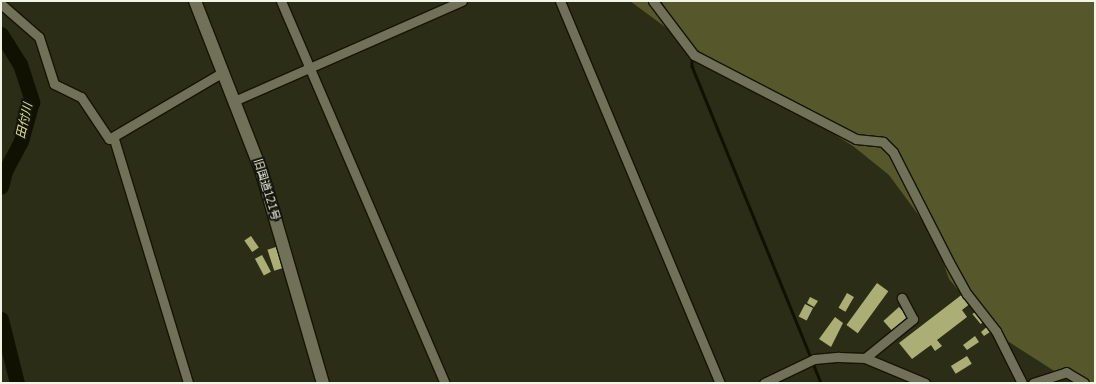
<!DOCTYPE html>
<meta charset="utf-8">
<style>
body{margin:0}
#map{position:relative;width:1096px;height:384px;overflow:hidden;background:#2c2d16;font-family:"Nunito Sans","Noto Sans JP",sans-serif}
div>[style]{position:absolute}
[style*='--x']{left:calc(var(--x)*1px);top:calc(var(--y)*1px);width:calc(var(--w)*1px);rotate:calc(var(--a)*1deg)}
.green>*{inset:0;background:#56582c}
.stream>*{height:2.5px;margin:-1.25px;padding:0 1.25px;transform-origin:1.25px;border-radius:1.25px;background:#110}
.river>*{height:15px;margin:-7.5px;padding:0 7.5px;transform-origin:7.5px;border-radius:7.5px;background:#110}
.building>*{inset:0;background:#acaf75;transform-origin:0 0}
.roads{filter:drop-shadow(1px 0 #151501) drop-shadow(-1px 0 #151501) drop-shadow(0 1px #151501) drop-shadow(0 -1px #151501)}
.street>*{height:9px;margin:-4.5px;padding:0 4.5px;transform-origin:4.5px;border-radius:4.5px;background:#707158}
.secondary>*{height:12px;margin:-6px;padding:0 6px;transform-origin:6px;border-radius:6px;background:#707158}
span{translate:-50% -50%;white-space:nowrap;text-align:center;line-height:1.15;-webkit-text-stroke:4px #14150b;paint-order:stroke}
.street-label{font-size:11px;color:#f2f4e5}
.water-label{font-size:12px;color:#dfe48e;font-style:italic}
.frame{position:absolute;inset:0;border:2px solid #f2f4e5;pointer-events:none}
</style>
<div id="map">
<div class="green">
<i style="clip-path:polygon(630px 1px,1095px 1px,1095px 383px,1070px 381px,992px 331px,949px 279px,934px 236px,889px 175px,853px 146px,691px 46px)"></i>
</div>
<div class="stream">
<i style="--x:659;--y:1;--w:55;--a:54.6"></i>
<i style="--x:692;--y:56;--w:10;--a:90"></i>
<i style="--x:692;--y:66;--w:315;--a:67.8"></i>
<i style="--x:813;--y:363;--w:22;--a:68"></i>
</div>
<div class="river">
<i style="--x:1;--y:34;--w:36;--a:58"></i>
<i style="--x:20;--y:64;--w:40;--a:72"></i>
<i style="--x:32;--y:102;--w:41;--a:105.8"></i>
<i style="--x:21;--y:141;--w:34;--a:118"></i>
<i style="--x:5;--y:171;--w:16;--a:104"></i>
<i style="--x:1;--y:319;--w:66;--a:76"></i>
</div>
<div class="building">
<i style="left:251px;top:236px;width:14px;height:8px;rotate:56deg"></i>
<i style="left:276px;top:247px;width:22px;height:9px;rotate:72deg"></i>
<i style="left:262px;top:255px;width:19px;height:8px;rotate:62deg"></i>
<i style="left:877px;top:283px;width:14px;height:52px;rotate:36deg"></i>
<i style="left:847px;top:293px;width:8px;height:17px;rotate:30deg"></i>
<i style="clip-path:polygon(964px 293px,971px 303px,962px 310px,967px 317px,937px 340px,942px 346px,935px 351px,931px 345px,912px 359px,899px 343px)"></i>
<i style="clip-path:polygon(810px 297px,818px 301px,814px 307px,807px 303px)"></i>
<i style="left:805px;top:304px;width:9px;height:14px;rotate:27deg"></i>
<i style="left:899px;top:307px;width:13px;height:21px;rotate:48deg"></i>
<i style="left:981px;top:307px;width:13px;height:11px;rotate:51deg"></i>
<i style="clip-path:polygon(835px 317px,843px 323px,831px 347px,819px 339px)"></i>
<i style="clip-path:polygon(989px 325px,993px 330px,984px 336px,981px 332px)"></i>
<i style="clip-path:polygon(975px 336px,979px 342px,967px 350px,963px 345px)"></i>
<i style="left:967px;top:356px;width:9px;height:19px;rotate:58deg"></i>
</div>
<div class="roads">
<div class="street">
<i style="--x:281;--y:1;--w:416;--a:66.8"></i>
<i style="--x:560;--y:1;--w:414;--a:67.3"></i>
<i style="--x:653;--y:1;--w:68;--a:52.8"></i>
<i style="--x:694;--y:55;--w:182;--a:27.4"></i>
<i style="--x:856;--y:139;--w:27;--a:6"></i>
<i style="--x:883;--y:142;--w:14;--a:45"></i>
<i style="--x:893;--y:152;--w:123;--a:63"></i>
<i style="--x:949;--y:262;--w:37;--a:61"></i>
<i style="--x:967;--y:294;--w:47;--a:51.9"></i>
<i style="--x:996;--y:331;--w:58;--a:63.4"></i>
<i style="--x:1;--y:4;--w:50;--a:41"></i>
<i style="--x:39;--y:37;--w:49;--a:72.3"></i>
<i style="--x:54;--y:84;--w:30;--a:26"></i>
<i style="--x:81;--y:97;--w:50;--a:56.3"></i>
<i style="--x:109;--y:139;--w:132;--a:-30.4"></i>
<i style="--x:234;--y:101;--w:249;--a:-23.7"></i>
<i style="--x:114;--y:139;--w:255;--a:73.1"></i>
<i style="--x:865;--y:358;--w:62;--a:-39.1"></i>
<i style="--x:913;--y:319;--w:24;--a:-118"></i>
<i style="--x:764;--y:383;--w:55;--a:-25.6"></i>
<i style="--x:814;--y:359;--w:25;--a:-5"></i>
<i style="--x:839;--y:357;--w:26;--a:2"></i>
<i style="--x:865;--y:358;--w:65;--a:22.6"></i>
<i style="--x:1033;--y:383;--w:35;--a:-18"></i>
<i style="--x:1066;--y:372;--w:21;--a:31"></i>
</div>
<div class="secondary">
<i style="--x:195;--y:1;--w:181;--a:68.7"></i>
<i style="--x:261;--y:170;--w:222;--a:73.8"></i>
</div>
</div>
<div class="street-label">
<span style="left:266px;top:190px;rotate:73deg">旧国道121号</span>
</div>
<div class="water-label">
<span style="left:25px;top:121px;rotate:-77deg">田付川</span>
</div>
<div class="frame"></div>
</div>
